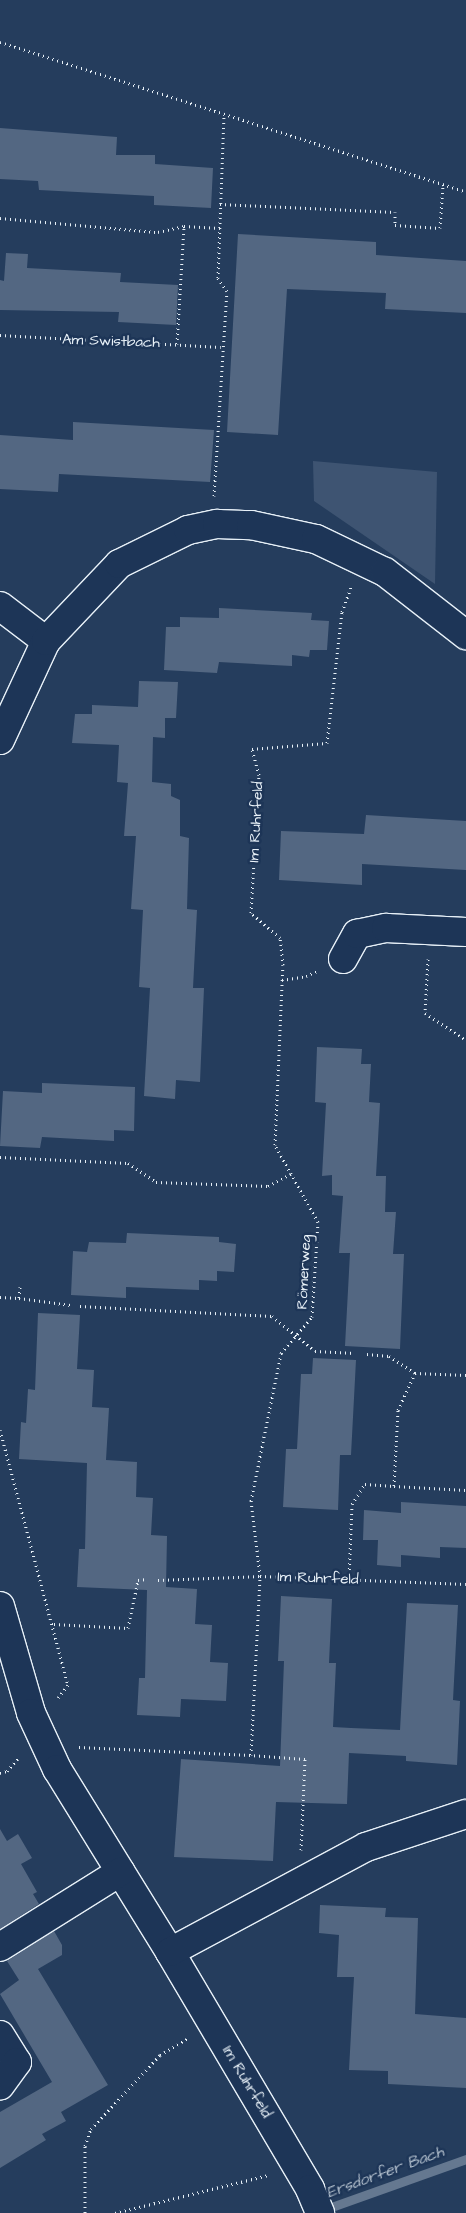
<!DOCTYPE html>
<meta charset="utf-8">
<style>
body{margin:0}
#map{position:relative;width:466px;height:2213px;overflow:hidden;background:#253d5d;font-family:"Architects Daughter",sans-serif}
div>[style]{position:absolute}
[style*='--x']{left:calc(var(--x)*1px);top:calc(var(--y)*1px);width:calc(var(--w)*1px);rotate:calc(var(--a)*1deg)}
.green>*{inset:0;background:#3e5472}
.stream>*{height:9px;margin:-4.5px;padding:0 4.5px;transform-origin:4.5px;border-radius:4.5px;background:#657890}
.building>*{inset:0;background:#536782}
.path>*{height:3px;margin-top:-1.5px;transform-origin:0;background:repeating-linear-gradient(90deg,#e8f1f8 0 1px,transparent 0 5px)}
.roads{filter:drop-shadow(1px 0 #e8f1f8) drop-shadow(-1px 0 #e8f1f8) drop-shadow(0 1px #e8f1f8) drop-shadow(0 -1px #e8f1f8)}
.minor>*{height:28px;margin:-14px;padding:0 14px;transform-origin:14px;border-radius:14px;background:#1d3557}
span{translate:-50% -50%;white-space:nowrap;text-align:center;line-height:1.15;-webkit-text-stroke:5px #1d3557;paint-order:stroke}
.street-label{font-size:15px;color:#e8f1f8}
.water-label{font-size:16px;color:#b4c1ce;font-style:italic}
</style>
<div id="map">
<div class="green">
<i style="clip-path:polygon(313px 461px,437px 472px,435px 584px,314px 501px)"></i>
</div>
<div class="stream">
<i style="--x:323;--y:2210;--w:152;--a:-19.6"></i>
</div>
<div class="building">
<i style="clip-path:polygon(0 128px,117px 137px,116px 155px,155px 155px,155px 164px,213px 168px,211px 208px,154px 205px,154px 196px,39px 190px,38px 181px,0 179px)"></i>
<i style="clip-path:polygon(238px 234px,376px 242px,376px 255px,466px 261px,466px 313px,385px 309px,386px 293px,287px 289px,278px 435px,227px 432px)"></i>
<i style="clip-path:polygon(6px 253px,28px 254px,27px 268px,121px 273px,120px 282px,178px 285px,176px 325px,118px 322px,119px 312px,0 310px,0 280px,4px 281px)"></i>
<i style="clip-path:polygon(73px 422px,214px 430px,210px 482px,59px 474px,58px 492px,0 489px,0 435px,73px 440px)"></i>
<i style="clip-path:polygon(219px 608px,312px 613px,311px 620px,329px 621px,327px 650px,310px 650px,309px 657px,292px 655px,292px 666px,219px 662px,217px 673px,164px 670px,166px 627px,180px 627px,180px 617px,219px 618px)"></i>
<i style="clip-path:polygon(139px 681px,178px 682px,176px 718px,165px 718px,165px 738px,153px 737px,152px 782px,171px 784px,171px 796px,180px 800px,180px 836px,189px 838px,187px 909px,197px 910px,193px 988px,204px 988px,200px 1082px,176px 1080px,175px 1099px,144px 1096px,150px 988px,139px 987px,143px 910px,131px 909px,136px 836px,124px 836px,128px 783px,117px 782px,119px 745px,72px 743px,75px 714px,92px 714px,92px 705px,138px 707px)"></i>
<i style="clip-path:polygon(366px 815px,466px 821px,466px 870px,362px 864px,362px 885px,279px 880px,281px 831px,364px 834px)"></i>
<i style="clip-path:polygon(317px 1047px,362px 1049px,361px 1064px,371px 1064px,369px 1102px,380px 1103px,376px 1176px,386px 1176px,385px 1212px,396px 1212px,393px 1254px,404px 1254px,400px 1349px,345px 1346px,350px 1253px,339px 1253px,343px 1196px,332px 1195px,332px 1175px,322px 1176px,326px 1103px,315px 1102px)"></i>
<i style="clip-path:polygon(42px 1083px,135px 1087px,134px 1131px,114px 1130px,114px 1141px,42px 1137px,40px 1148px,0 1146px,3px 1091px,42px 1093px)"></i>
<i style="clip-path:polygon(127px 1233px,219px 1237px,219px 1242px,236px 1244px,234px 1272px,217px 1271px,217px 1281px,199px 1280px,199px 1290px,126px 1287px,126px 1298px,71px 1295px,73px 1251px,87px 1252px,89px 1242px,126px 1243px)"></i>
<i style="clip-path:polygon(38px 1313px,80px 1315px,77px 1369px,94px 1370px,92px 1407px,109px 1408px,106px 1460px,137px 1462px,136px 1497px,153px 1498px,151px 1535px,167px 1536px,166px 1587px,197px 1589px,195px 1624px,212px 1625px,210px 1662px,228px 1663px,226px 1701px,181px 1699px,180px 1717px,137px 1715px,139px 1678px,145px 1678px,147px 1590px,77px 1587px,79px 1549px,85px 1549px,87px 1463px,19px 1459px,21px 1422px,26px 1423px,28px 1389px,35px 1390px)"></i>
<i style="clip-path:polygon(313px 1358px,356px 1360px,351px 1455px,340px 1455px,338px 1510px,283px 1507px,286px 1449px,297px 1449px,301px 1374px,312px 1374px)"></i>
<i style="clip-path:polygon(401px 1502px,466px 1506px,466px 1548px,440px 1547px,440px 1558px,401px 1555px,401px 1567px,377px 1565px,378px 1540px,363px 1540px,364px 1510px,401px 1513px)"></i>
<i style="clip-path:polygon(281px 1596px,332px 1599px,329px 1663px,336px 1663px,333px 1727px,351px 1728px,400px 1730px,407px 1603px,458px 1605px,453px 1700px,460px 1701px,457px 1765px,406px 1761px,406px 1756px,349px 1753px,347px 1804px,276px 1802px,273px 1861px,174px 1857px,181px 1759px,280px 1766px,284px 1661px,278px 1661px)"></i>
<i style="clip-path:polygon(0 1829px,7px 1841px,18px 1834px,32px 1858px,21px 1864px,37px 1892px,33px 1894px,39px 1904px,0 1929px)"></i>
<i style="clip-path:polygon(320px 1905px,386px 1908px,385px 1917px,418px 1918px,415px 2014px,466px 2018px,466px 2088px,388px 2084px,388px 2071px,349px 2070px,354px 1977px,337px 1977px,339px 1935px,319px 1933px)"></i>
<i style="clip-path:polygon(54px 1931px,62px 1945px,62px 1955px,38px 1969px,108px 2085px,61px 2112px,66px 2121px,42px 2134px,46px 2140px,0 2168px,0 2112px,52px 2082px,0 1994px,19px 1980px,7px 1961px)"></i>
</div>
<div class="path">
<i style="--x:0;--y:42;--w:490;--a:17.8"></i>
<i style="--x:220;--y:204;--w:175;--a:2.6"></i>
<i style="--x:395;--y:212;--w:13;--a:90"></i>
<i style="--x:395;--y:225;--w:45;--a:3.8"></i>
<i style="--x:440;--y:228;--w:43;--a:-86"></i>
<i style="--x:0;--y:218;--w:159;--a:5.1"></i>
<i style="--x:158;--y:232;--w:27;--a:-13"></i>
<i style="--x:184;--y:226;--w:36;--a:3"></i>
<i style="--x:0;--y:335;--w:221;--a:3.1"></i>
<i style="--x:177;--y:344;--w:118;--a:-86.6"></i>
<i style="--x:214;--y:496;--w:205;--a:-86.4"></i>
<i style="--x:227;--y:291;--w:16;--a:-125"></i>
<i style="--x:218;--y:278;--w:163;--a:-87.9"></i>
<i style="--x:428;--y:959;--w:54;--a:93.2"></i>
<i style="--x:425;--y:1013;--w:49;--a:33.4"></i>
<i style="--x:282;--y:980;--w:24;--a:-9"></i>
<i style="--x:306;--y:976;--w:12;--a:-24"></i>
<i style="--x:0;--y:1157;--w:128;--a:2.7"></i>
<i style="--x:128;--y:1163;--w:34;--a:34"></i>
<i style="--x:156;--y:1182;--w:112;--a:2"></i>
<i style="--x:268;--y:1186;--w:26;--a:-28"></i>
<i style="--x:20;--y:1287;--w:11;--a:95"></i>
<i style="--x:19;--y:1298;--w:52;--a:7.7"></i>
<i style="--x:0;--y:1297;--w:19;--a:3"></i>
<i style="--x:80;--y:1306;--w:192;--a:3"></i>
<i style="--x:272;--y:1316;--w:55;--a:39.1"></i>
<i style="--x:315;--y:1351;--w:40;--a:2.9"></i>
<i style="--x:367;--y:1354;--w:22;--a:5"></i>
<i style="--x:389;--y:1356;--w:31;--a:33"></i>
<i style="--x:415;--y:1373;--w:51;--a:2.2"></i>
<i style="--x:0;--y:1430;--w:264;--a:75.1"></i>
<i style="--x:68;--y:1685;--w:16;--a:128"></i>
<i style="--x:394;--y:1486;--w:72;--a:3.2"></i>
<i style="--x:349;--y:1579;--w:75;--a:-87.7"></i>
<i style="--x:352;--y:1504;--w:24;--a:-57"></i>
<i style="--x:365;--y:1484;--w:29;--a:4"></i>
<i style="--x:394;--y:1486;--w:76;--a:-87"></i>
<i style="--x:398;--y:1410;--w:41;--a:-65.3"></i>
<i style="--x:158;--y:1580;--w:102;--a:-2.2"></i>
<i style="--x:260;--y:1576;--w:76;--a:-96.8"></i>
<i style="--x:251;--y:1501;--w:151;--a:-78.5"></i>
<i style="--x:281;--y:1353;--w:48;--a:-49.3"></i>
<i style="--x:312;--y:1317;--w:95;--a:-86.4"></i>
<i style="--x:318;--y:1222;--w:88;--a:-119.2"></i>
<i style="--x:275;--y:1145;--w:180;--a:-87.5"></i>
<i style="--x:283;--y:965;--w:27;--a:-96"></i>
<i style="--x:280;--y:938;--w:38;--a:-139"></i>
<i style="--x:251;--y:913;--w:138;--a:-86.7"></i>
<i style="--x:259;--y:775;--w:27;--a:-105"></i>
<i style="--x:252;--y:749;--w:75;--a:-4.6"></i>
<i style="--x:327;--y:743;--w:132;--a:-83.5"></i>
<i style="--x:342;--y:612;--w:27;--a:-70"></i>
<i style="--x:54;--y:1624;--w:74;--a:3.1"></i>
<i style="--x:128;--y:1628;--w:49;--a:-78.2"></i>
<i style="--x:138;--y:1580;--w:9;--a:-6"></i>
<i style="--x:79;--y:1747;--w:172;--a:2.7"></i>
<i style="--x:0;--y:1773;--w:7;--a:-16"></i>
<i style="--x:7;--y:1771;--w:18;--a:-49"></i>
<i style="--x:301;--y:1850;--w:91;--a:-87.5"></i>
<i style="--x:305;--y:1759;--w:54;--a:-175.8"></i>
<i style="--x:251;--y:1755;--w:179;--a:-87.1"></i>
<i style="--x:260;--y:1576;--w:206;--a:2.2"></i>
<i style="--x:85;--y:2213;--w:67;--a:-90"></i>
<i style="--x:85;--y:2146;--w:18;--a:-71"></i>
<i style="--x:91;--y:2129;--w:101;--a:-47"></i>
<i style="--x:160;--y:2055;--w:33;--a:-31"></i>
<i style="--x:115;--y:2213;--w:158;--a:-13.9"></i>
</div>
<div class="roads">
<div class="minor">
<i style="--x:0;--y:606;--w:58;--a:37.3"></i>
<i style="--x:0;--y:740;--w:109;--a:-65.1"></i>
<i style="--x:46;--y:641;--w:106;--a:-46.5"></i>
<i style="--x:119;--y:564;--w:77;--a:-26.2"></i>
<i style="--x:188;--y:530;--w:30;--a:-12"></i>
<i style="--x:217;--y:524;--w:34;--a:2"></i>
<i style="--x:251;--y:525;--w:66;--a:12.2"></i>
<i style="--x:316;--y:539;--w:76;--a:25.6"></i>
<i style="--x:385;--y:572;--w:103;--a:37.9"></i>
<i style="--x:343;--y:959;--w:29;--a:-61"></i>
<i style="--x:357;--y:934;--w:30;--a:-12"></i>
<i style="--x:386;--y:928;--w:80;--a:2.9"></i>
<i style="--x:0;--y:1606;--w:111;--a:73.8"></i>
<i style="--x:31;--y:1713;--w:62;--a:65.1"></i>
<i style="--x:57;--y:1769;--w:215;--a:58.3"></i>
<i style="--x:170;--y:1952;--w:275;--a:59.4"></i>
<i style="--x:310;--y:2189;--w:26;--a:67"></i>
<i style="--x:0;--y:1947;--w:142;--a:-32"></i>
<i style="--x:170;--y:1952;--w:222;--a:-28.2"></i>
<i style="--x:366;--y:1847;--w:105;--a:-18.3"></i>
<i style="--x:0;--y:2035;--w:32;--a:58"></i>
<i style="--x:17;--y:2062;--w:29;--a:126"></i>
</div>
</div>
<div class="street-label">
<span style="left:111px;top:341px;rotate:2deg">Am Swistbach</span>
<span style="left:256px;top:822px;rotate:-87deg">Im Ruhrfeld</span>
<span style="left:304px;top:1272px;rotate:-87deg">Römerweg</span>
<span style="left:318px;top:1578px;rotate:2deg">Im Ruhrfeld</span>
<span style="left:247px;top:2082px;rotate:59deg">Im Ruhrfeld</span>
</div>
<div class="water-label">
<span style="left:385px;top:2172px;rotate:-20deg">Ersdorfer Bach</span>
</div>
</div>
